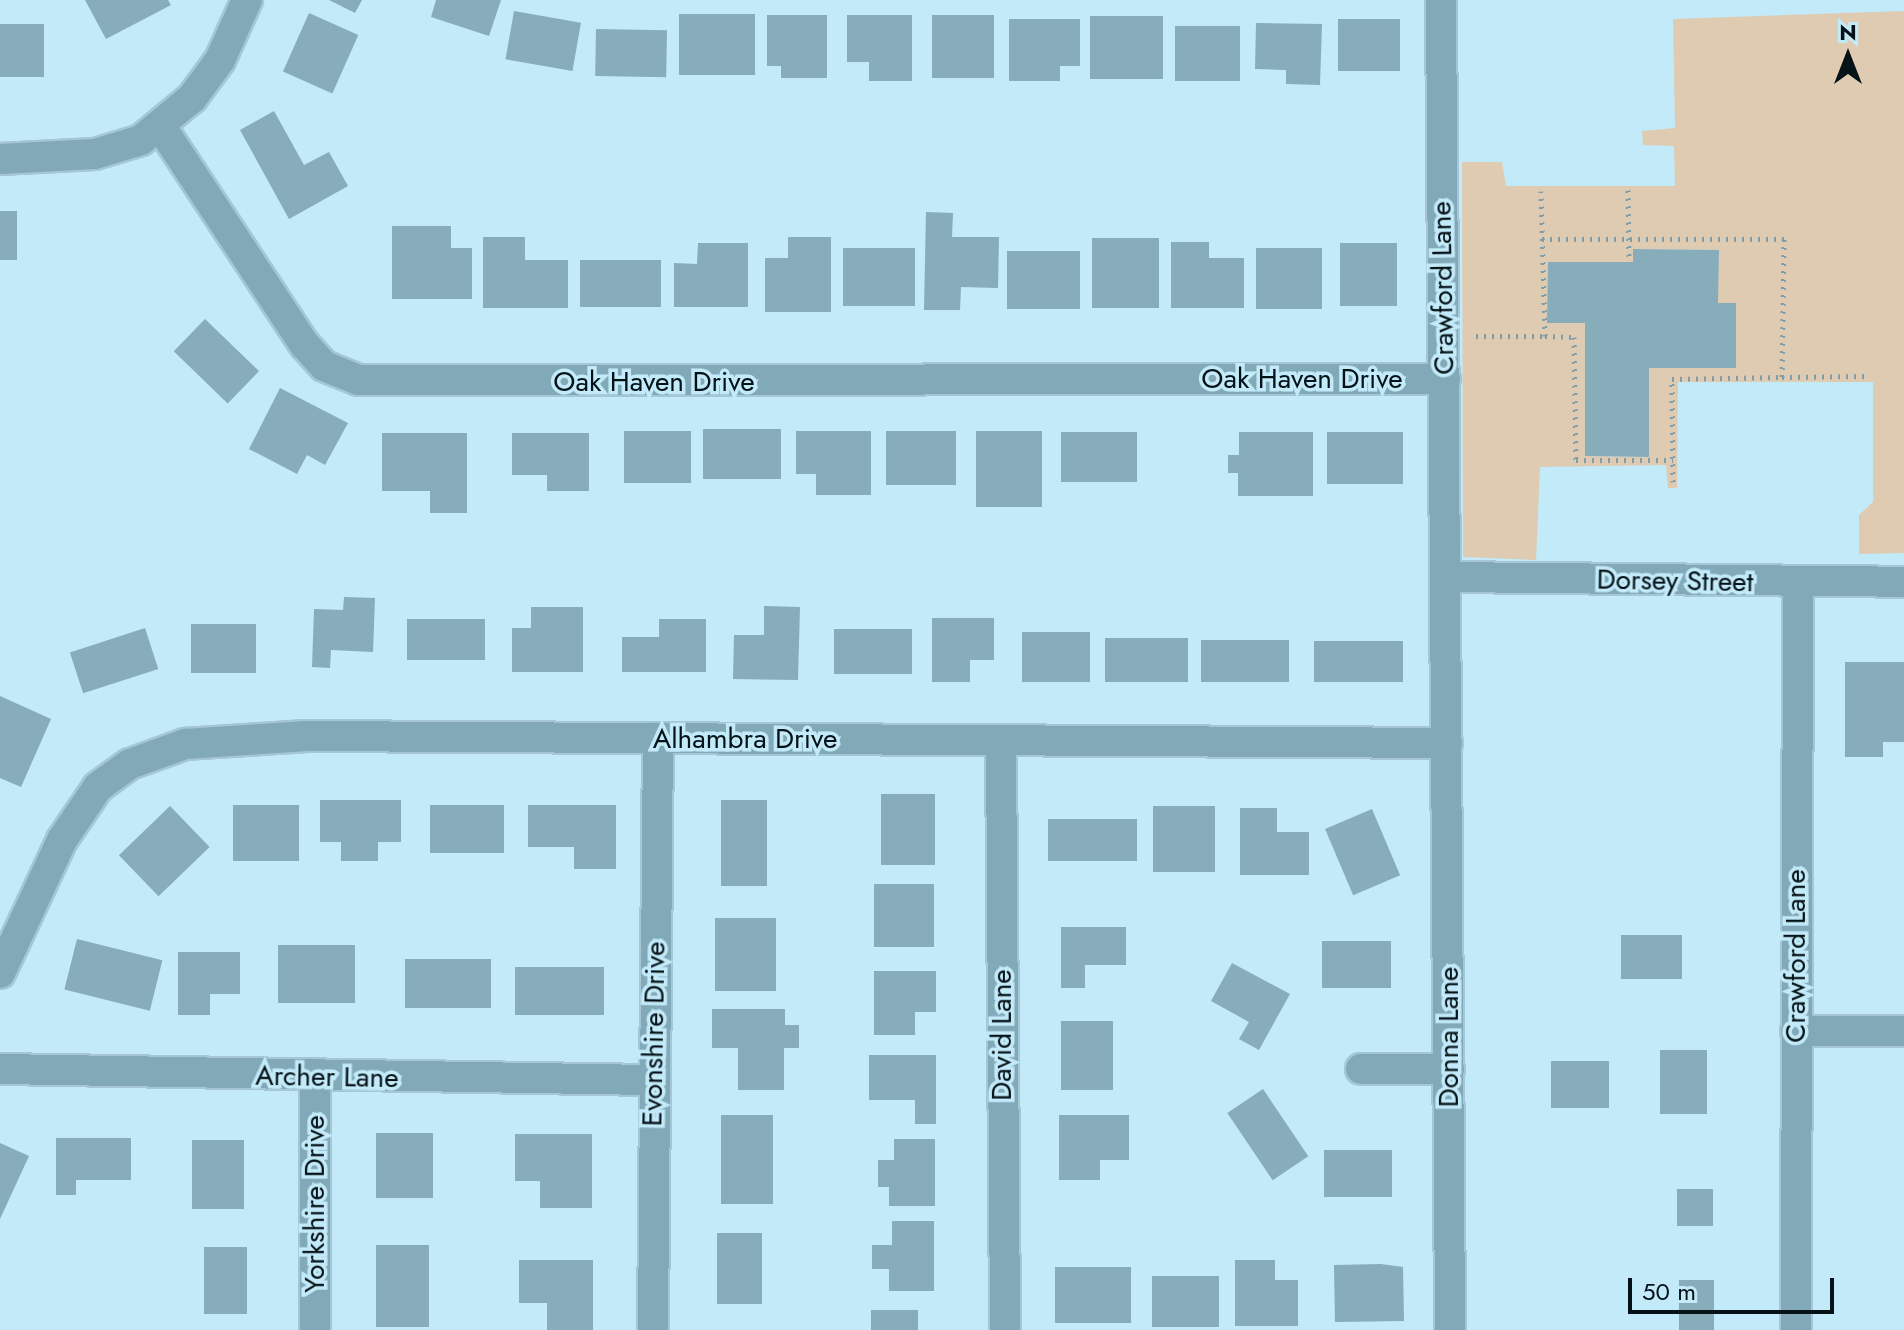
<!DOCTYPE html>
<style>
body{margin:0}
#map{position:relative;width:1904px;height:1330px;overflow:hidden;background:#c3eaf9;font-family:Jost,sans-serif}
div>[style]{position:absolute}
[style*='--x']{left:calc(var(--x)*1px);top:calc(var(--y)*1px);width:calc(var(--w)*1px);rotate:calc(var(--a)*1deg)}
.green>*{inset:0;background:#dfcbb1}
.building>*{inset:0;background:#87acba;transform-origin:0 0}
.path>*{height:5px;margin-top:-2.5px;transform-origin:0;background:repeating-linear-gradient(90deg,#809eaa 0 2px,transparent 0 8px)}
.roads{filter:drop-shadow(2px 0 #a5c7d5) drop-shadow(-2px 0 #a5c7d5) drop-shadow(0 2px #a5c7d5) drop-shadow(0 -2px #a5c7d5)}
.street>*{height:30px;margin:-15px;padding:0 15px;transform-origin:15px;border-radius:15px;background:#81a9b8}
span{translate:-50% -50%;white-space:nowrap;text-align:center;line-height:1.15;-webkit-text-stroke:7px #c3eaf9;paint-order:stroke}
.street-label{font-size:28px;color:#051217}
.north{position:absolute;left:1808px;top:16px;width:80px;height:80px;-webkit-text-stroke:6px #c3eaf9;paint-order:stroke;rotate:0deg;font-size:22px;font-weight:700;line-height:32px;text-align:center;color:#051217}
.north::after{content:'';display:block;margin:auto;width:28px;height:36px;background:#051217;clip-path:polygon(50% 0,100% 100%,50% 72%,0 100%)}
.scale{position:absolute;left:1628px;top:1278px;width:206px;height:36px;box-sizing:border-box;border:4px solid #051217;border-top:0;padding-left:10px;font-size:24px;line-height:28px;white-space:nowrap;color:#051217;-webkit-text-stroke:6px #c3eaf9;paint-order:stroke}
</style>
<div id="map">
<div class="green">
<i style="clip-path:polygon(evenodd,1904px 11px,1904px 553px,1859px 554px,1859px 515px,1873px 502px,1873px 382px,1678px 382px,1677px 488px,1668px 488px,1666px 465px,1540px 467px,1536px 560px,1463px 557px,1462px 162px,1502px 162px,1506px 186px,1675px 186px,1674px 146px,1643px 145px,1642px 131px,1675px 128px,1673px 19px,1904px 11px,1634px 249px,1718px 250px,1718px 303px,1736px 303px,1736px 367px,1649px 368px,1649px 457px,1585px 456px,1585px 323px,1548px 323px,1548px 262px,1633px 262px,1634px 249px)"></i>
</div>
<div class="building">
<i style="clip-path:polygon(85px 0,168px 0,171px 5px,106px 39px)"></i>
<i style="clip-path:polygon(329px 0,362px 0,355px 13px)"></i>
<i style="clip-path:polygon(436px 0,501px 0,489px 36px,431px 17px)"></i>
<i style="left:514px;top:11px;width:68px;height:49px;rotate:10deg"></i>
<i style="left:309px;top:13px;width:54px;height:64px;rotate:24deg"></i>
<i style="left:679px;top:14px;width:76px;height:61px"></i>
<i style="clip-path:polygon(767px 15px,827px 15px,827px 78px,781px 78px,781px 66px,767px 66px)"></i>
<i style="clip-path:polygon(847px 15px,912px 15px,912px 81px,869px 81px,869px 62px,847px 62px)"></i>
<i style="left:932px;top:15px;width:62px;height:63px"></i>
<i style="left:1090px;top:16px;width:73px;height:63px"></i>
<i style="clip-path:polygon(1009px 19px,1080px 19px,1080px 66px,1060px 66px,1060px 81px,1009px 81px)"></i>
<i style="left:1338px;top:19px;width:62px;height:52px"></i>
<i style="clip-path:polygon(1256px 23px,1322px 24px,1320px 85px,1286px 84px,1286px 70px,1255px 69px)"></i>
<i style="left:0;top:24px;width:44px;height:53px"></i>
<i style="left:1175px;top:26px;width:65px;height:55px"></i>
<i style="left:596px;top:29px;width:71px;height:47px;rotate:1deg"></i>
<i style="clip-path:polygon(274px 111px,304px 165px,329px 152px,348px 186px,289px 219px,240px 130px)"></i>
<i style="left:0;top:211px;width:17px;height:49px"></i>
<i style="clip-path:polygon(926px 212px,953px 213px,952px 237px,999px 237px,998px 288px,961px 287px,960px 310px,924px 310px)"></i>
<i style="clip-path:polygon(392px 226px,451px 226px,451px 248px,472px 248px,472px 299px,392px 299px)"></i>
<i style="clip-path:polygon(483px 237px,525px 237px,525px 260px,568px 260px,568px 308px,483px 308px)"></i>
<i style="clip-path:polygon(788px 237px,831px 237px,831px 312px,765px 312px,765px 258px,788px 258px)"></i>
<i style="left:1092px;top:238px;width:67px;height:70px"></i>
<i style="clip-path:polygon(1171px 242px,1209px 242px,1209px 258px,1244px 258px,1244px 308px,1171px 308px)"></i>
<i style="clip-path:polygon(698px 243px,748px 243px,748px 307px,674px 307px,674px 263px,697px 264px)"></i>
<i style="left:1340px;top:243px;width:57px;height:63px"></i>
<i style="left:843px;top:248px;width:72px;height:58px"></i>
<i style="left:1256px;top:248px;width:66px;height:61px"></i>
<i style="clip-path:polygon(1633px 249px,1719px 250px,1718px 303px,1736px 303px,1736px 368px,1649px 368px,1649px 457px,1585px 456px,1585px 323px,1547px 323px,1548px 262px,1633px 262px)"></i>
<i style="left:1007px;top:251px;width:73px;height:58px"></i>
<i style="left:580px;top:260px;width:81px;height:47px"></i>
<i style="left:205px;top:319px;width:75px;height:45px;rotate:44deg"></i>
<i style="clip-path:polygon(280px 388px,348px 423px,325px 465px,307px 455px,297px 474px,249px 449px)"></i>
<i style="left:703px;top:429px;width:78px;height:50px"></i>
<i style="left:624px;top:431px;width:67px;height:52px"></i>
<i style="clip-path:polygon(796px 431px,871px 431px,871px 495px,816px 495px,816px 474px,796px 474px)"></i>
<i style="left:886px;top:431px;width:70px;height:54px"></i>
<i style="left:976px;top:431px;width:66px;height:76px"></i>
<i style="left:1061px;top:432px;width:76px;height:50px"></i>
<i style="clip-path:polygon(1239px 432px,1313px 432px,1313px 496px,1238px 496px,1238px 473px,1228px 473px,1228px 455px,1239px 455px)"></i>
<i style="left:1327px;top:432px;width:76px;height:52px"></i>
<i style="clip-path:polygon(382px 433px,467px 433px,467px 513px,430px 513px,430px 491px,382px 491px)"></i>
<i style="clip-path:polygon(512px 433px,589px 433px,589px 491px,547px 491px,547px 475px,512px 475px)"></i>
<i style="clip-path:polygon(344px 597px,375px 598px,373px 652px,331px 650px,330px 668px,312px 667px,314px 609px,343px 610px)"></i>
<i style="clip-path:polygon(764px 606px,800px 607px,798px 680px,733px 679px,734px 635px,764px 635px)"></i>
<i style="clip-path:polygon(531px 607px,583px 607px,583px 672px,512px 672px,512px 628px,531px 628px)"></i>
<i style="clip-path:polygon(932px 618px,994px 618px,994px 660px,970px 660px,970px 682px,932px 682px)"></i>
<i style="left:407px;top:619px;width:78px;height:41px"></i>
<i style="clip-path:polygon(659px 619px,706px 619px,706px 672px,622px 672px,622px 637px,659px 637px)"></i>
<i style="left:191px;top:624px;width:65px;height:49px"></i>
<i style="left:145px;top:628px;width:43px;height:79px;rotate:72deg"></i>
<i style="left:834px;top:629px;width:78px;height:45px"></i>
<i style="left:1022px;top:632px;width:68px;height:50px"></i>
<i style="left:1105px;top:638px;width:83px;height:44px"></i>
<i style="left:1201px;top:640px;width:88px;height:42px"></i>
<i style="left:1314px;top:641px;width:89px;height:41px"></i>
<i style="clip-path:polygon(1845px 662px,1904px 662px,1904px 742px,1883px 742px,1883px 757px,1845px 757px)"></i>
<i style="clip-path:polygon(0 696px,51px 719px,21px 787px,0 778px)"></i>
<i style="left:881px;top:794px;width:54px;height:71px"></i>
<i style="clip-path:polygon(320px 800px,401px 800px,401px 842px,378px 842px,378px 861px,341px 861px,341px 842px,320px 842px)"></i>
<i style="left:721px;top:800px;width:46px;height:86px"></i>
<i style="left:233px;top:805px;width:66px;height:56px"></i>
<i style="left:430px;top:805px;width:74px;height:48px"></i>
<i style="clip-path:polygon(528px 805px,616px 805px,616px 869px,574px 869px,574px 847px,528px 847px)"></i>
<i style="left:170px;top:806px;width:57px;height:71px;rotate:46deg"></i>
<i style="left:1153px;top:806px;width:62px;height:66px"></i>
<i style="clip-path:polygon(1240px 808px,1277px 808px,1277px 832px,1309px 832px,1309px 875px,1240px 875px)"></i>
<i style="left:1372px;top:809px;width:72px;height:51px;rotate:67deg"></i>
<i style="left:1048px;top:819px;width:89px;height:42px"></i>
<i style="left:874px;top:884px;width:60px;height:63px"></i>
<i style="left:715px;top:918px;width:61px;height:73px"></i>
<i style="clip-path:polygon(1061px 927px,1126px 927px,1126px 965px,1085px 965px,1085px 988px,1061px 988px)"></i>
<i style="left:1621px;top:935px;width:61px;height:44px"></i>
<i style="left:77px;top:939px;width:88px;height:52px;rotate:14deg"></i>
<i style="left:1322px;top:941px;width:69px;height:47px"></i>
<i style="left:278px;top:945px;width:77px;height:58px"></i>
<i style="clip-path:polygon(178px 952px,240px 952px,240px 994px,210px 994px,210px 1015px,178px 1015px)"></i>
<i style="left:405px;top:959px;width:86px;height:49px"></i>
<i style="clip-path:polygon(1232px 963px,1290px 994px,1259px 1050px,1239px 1039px,1249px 1022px,1211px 1001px)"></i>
<i style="left:515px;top:967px;width:89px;height:48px"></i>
<i style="clip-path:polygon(874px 971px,936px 971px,936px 1012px,915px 1012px,915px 1035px,874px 1035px)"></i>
<i style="clip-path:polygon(712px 1009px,785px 1009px,785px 1025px,799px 1025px,799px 1048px,784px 1048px,784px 1090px,738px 1090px,738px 1048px,712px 1048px)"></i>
<i style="left:1061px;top:1021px;width:52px;height:69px"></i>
<i style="left:1660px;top:1050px;width:47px;height:64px"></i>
<i style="clip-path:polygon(869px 1055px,936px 1055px,936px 1124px,915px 1124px,915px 1100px,869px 1100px)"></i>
<i style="left:1551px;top:1061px;width:58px;height:47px"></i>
<i style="left:1263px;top:1089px;width:81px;height:43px;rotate:56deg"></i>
<i style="left:721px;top:1115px;width:52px;height:89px"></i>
<i style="clip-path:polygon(1059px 1115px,1129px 1115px,1129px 1160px,1100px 1160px,1100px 1180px,1059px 1180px)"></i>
<i style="left:376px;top:1133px;width:57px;height:65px"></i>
<i style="clip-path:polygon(515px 1134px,592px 1134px,592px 1208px,540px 1208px,540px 1181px,515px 1181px)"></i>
<i style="clip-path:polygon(56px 1138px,131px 1138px,131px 1180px,76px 1180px,76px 1195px,56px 1195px)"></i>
<i style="clip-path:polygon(894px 1139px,935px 1139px,935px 1206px,889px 1206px,889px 1187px,878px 1187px,878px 1160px,894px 1160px)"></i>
<i style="left:192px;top:1140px;width:52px;height:69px"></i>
<i style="clip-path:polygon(0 1143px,29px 1156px,0 1219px)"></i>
<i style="left:1324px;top:1150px;width:68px;height:47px"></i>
<i style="left:1677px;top:1189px;width:36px;height:37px"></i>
<i style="clip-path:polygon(892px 1221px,934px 1221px,934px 1291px,889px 1291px,889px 1269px,872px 1269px,872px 1245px,892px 1245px)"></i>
<i style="left:717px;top:1233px;width:45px;height:71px"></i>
<i style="left:376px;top:1245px;width:53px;height:82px"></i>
<i style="left:204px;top:1247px;width:43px;height:67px"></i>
<i style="clip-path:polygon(519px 1260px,593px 1260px,593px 1330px,547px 1330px,547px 1303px,519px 1303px)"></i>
<i style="clip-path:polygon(1235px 1260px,1275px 1260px,1275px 1280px,1298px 1280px,1298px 1326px,1235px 1326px)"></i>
<i style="clip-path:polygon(1381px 1264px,1403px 1267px,1404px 1321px,1335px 1322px,1334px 1265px)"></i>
<i style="left:1055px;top:1267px;width:76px;height:56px"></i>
<i style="left:1152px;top:1276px;width:67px;height:51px"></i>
<i style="left:1679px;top:1280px;width:35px;height:50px"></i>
<i style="left:871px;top:1310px;width:47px;height:20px"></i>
</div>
<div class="path">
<i style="--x:1628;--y:190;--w:72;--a:89.2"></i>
<i style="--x:1542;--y:239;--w:242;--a:0"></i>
<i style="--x:1784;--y:239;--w:138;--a:90.8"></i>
<i style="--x:1782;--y:377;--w:87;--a:-0.7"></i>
<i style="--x:1476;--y:336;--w:69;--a:0"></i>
<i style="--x:1545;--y:336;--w:145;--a:-91.6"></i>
<i style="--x:1545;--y:336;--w:29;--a:2"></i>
<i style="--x:1574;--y:337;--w:123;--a:89.1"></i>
<i style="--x:1576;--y:460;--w:97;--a:0"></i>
<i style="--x:1673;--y:482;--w:103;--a:-90.6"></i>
<i style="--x:1672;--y:379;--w:110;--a:-1"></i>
</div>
<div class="roads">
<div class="street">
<i style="--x:1441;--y:0;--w:1330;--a:89.61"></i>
<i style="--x:161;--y:127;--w:261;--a:56.6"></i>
<i style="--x:305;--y:345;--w:28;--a:48"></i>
<i style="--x:324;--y:366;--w:37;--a:22"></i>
<i style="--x:358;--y:380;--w:1087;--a:-0.05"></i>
<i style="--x:0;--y:159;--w:95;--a:-3"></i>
<i style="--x:95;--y:154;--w:48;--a:-16.9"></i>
<i style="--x:141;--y:140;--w:66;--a:-39.5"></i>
<i style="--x:192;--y:98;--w:47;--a:-53.6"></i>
<i style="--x:220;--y:60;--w:66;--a:-65.8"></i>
<i style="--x:1446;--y:577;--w:458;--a:0.6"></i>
<i style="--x:1001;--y:740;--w:590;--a:89.61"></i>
<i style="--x:0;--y:973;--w:147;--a:-65"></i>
<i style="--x:62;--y:840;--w:64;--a:-55.8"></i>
<i style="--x:98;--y:787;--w:39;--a:-36"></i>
<i style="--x:130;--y:764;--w:59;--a:-20"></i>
<i style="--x:185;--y:744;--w:122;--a:-3.8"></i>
<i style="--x:307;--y:736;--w:1140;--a:0.35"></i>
<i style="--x:1796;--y:1031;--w:108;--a:0"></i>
<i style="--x:0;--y:1069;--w:653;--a:0.97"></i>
<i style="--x:1361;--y:1069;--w:88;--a:0"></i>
<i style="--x:315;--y:1330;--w:253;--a:-90"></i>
<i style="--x:653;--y:1330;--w:592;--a:-89.52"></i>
<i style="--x:1796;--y:1330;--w:747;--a:-89.85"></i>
</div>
</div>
<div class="street-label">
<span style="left:1443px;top:288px;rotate:-91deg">Crawford Lane</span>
<span style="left:1302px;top:379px">Oak Haven Drive</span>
<span style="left:654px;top:382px">Oak Haven Drive</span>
<span style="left:1675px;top:581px;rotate:1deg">Dorsey Street</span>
<span style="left:745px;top:739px">Alhambra Drive</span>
<span style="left:1796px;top:956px;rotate:-90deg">Crawford Lane</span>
<span style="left:654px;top:1034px;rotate:-89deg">Evonshire Drive</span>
<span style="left:1002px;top:1035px;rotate:-90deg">David Lane</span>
<span style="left:1449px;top:1037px;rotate:-90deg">Donna Lane</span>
<span style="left:327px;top:1077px;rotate:1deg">Archer Lane</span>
<span style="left:315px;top:1204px;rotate:-90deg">Yorkshire Drive</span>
</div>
<div class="north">N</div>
<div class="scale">50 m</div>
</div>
